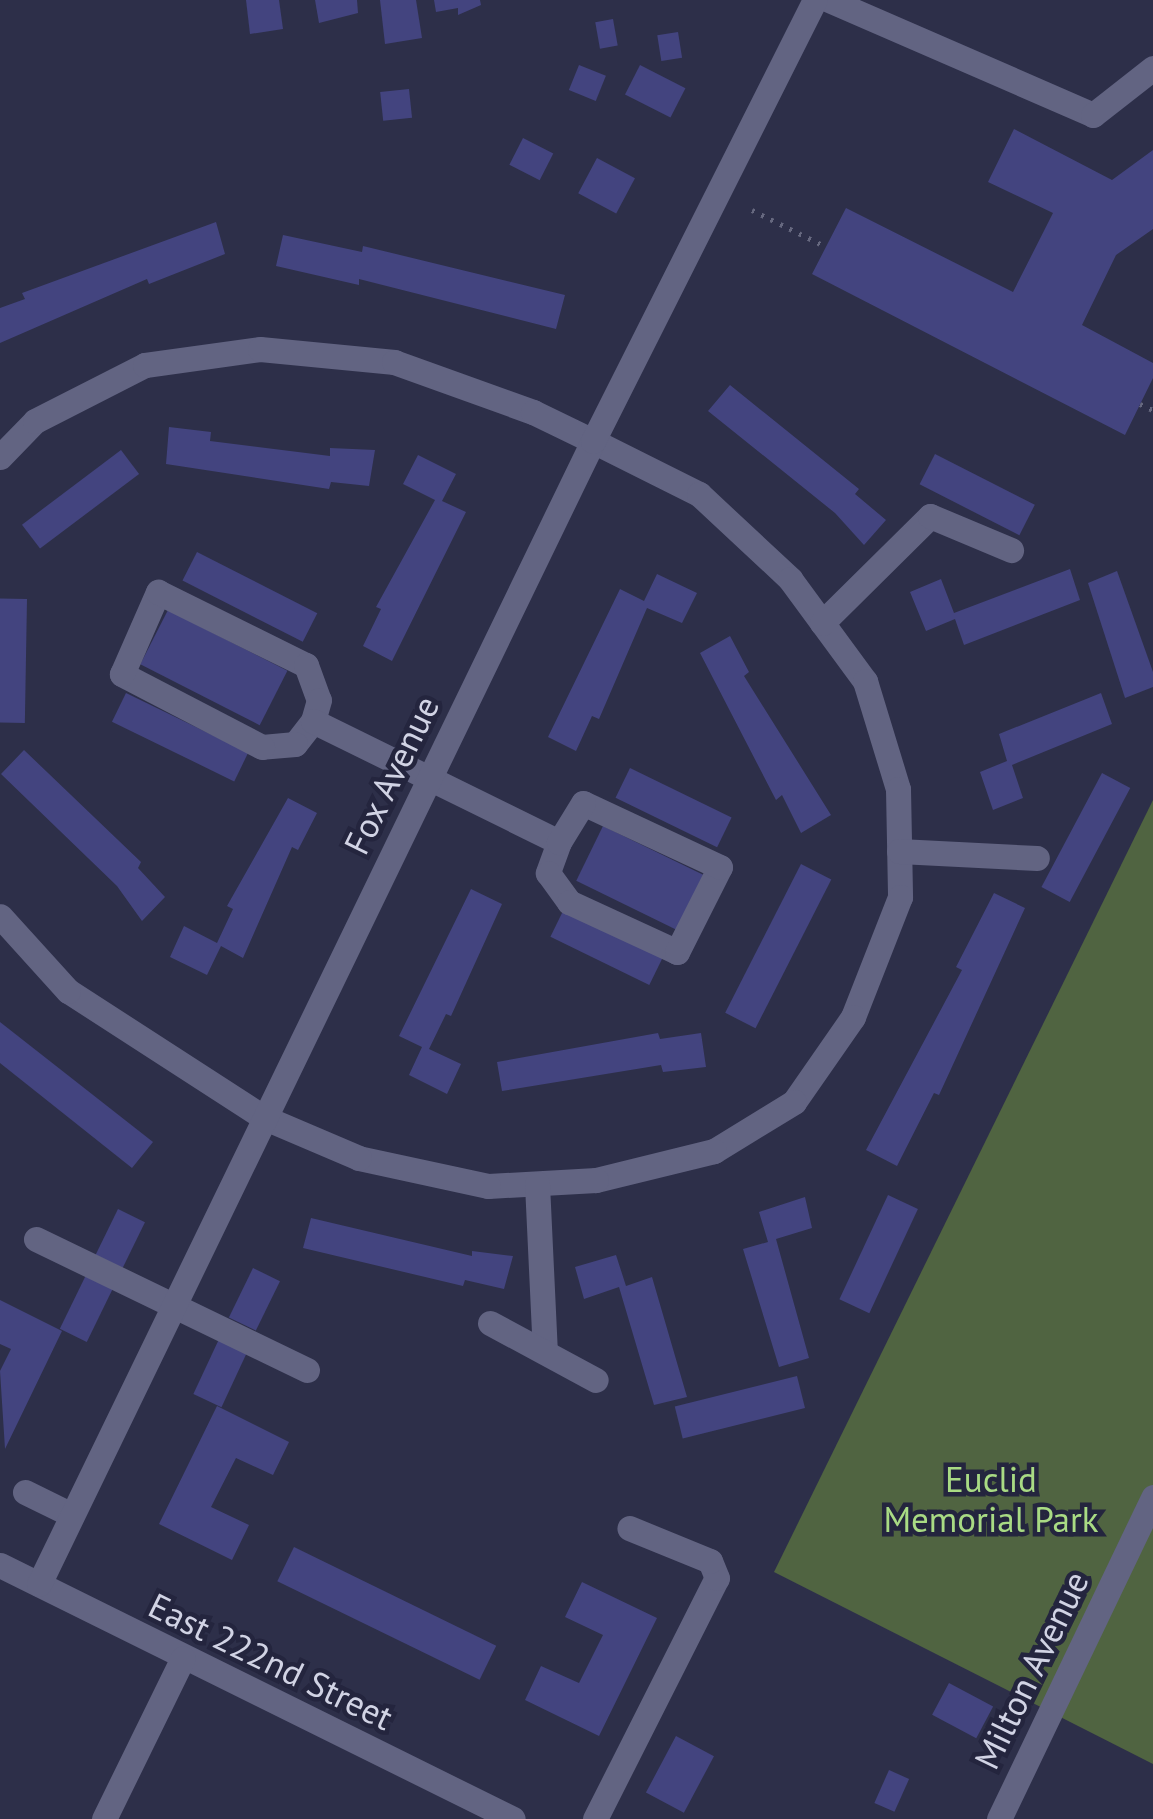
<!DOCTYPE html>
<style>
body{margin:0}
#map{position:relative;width:1153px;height:1819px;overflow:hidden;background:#2d2f49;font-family:"PT Sans",sans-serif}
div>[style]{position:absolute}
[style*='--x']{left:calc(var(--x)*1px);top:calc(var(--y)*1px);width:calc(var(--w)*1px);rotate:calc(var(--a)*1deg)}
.green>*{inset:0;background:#506441}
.building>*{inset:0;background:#43447f;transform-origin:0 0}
.path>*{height:5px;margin-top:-2.5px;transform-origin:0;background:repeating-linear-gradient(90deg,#66687f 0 2.5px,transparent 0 10.5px)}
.minor>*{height:25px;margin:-12.5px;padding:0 12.5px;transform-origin:12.5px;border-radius:12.5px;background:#626482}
span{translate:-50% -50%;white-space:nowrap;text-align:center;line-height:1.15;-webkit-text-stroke:9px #24253e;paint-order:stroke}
.street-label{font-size:35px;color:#d1d3e4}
.park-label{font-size:35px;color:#a9db84}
</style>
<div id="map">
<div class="green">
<i style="clip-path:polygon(1153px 800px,1153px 1764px,774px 1572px)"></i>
</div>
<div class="building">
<i style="clip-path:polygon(246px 0,279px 0,283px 29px,250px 34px)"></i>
<i style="clip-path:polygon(315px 0,357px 0,358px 13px,319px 23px)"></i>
<i style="clip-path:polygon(380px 0,416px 0,422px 38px,385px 44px)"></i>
<i style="clip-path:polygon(434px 0,480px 0,481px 5px,458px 15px,458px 8px,436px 12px)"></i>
<i style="left:613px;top:19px;width:27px;height:18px;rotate:80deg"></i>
<i style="left:678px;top:32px;width:26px;height:21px;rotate:81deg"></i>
<i style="left:579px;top:65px;width:29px;height:27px;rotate:22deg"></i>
<i style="left:640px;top:65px;width:51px;height:33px;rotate:27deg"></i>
<i style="left:409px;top:89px;width:29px;height:29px;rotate:84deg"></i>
<i style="clip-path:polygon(1014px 129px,1112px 180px,1153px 150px,1153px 229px,1116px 255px,1082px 325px,1153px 363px,1153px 378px,1125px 435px,812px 274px,846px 208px,1013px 292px,1053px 213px,988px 182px)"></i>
<i style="left:523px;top:138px;width:34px;height:30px;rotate:27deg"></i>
<i style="left:597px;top:158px;width:43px;height:40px;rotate:28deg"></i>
<i style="clip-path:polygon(216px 222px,225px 254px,149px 284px,147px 279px,0 343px,0 308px,25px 299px,22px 293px)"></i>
<i style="clip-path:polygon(283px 235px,362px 252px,363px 246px,565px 295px,556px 329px,359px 279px,359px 285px,276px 266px)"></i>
<i style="clip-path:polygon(730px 385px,859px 489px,855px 494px,886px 520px,864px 545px,835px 513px,708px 411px)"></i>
<i style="clip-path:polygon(169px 427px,211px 432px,210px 441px,330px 456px,330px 448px,375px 450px,369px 486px,331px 482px,329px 489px,166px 464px)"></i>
<i style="left:121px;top:450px;width:30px;height:124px;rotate:53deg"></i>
<i style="left:935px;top:454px;width:112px;height:34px;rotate:27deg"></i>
<i style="clip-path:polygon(418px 455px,456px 474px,442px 501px,466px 512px,392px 661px,363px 646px,381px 609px,376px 607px,435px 500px,403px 484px)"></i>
<i style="left:197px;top:552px;width:135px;height:32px;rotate:27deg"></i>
<i style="clip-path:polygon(1070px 569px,1080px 600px,964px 645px,955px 619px,926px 631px,910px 592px,941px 579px,954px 613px)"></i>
<i style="clip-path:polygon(1117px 571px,1153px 672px,1153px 687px,1125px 698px,1088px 583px)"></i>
<i style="clip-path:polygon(657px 574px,697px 593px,682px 623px,647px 608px,599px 719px,592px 716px,576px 751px,548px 737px,620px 589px,644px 601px)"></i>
<i style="left:27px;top:599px;width:124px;height:27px;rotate:91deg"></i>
<i style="left:168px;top:610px;width:134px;height:61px;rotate:27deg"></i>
<i style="clip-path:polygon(730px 636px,749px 672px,744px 676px,831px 815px,801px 833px,782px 795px,776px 800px,700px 653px)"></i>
<i style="left:126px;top:693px;width:136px;height:32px;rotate:26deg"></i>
<i style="clip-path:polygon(1101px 693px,1112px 724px,1012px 765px,1023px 798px,993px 810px,980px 772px,1007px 761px,999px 734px)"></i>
<i style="clip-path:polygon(24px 750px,141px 862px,138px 868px,165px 897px,142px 921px,117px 886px,1px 774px)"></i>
<i style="left:630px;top:768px;width:113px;height:33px;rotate:26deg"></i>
<i style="left:1102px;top:773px;width:32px;height:129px;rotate:28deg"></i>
<i style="clip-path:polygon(288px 798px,317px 813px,298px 850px,292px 847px,243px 958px,221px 946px,207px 975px,170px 957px,184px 926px,217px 943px,233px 909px,227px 906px)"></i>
<i style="left:603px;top:826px;width:112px;height:61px;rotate:26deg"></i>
<i style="left:801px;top:864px;width:34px;height:167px;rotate:27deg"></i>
<i style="clip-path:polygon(471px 889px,502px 904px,451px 1016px,446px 1014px,429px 1049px,461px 1064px,447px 1094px,409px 1075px,422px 1047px,399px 1036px)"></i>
<i style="clip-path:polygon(994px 893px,1025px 908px,939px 1095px,934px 1093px,897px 1166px,866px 1150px,962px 970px,956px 967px)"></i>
<i style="left:564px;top:909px;width:110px;height:31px;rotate:26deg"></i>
<i style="clip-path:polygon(0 1022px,153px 1142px,132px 1168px,0 1063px)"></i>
<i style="clip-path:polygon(658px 1033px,660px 1039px,701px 1033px,706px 1067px,663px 1072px,661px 1065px,502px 1091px,497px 1062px)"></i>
<i style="left:888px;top:1195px;width:33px;height:115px;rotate:25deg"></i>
<i style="clip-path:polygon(805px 1197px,812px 1228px,776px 1239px,809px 1358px,779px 1367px,743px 1249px,768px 1242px,759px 1212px)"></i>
<i style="left:118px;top:1209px;width:30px;height:51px;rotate:26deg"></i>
<i style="clip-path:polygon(311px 1218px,472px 1256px,472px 1251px,513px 1256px,504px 1289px,465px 1280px,463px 1286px,303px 1248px)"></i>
<i style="clip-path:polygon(616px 1255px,626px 1286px,652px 1277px,687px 1397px,654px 1405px,619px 1287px,584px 1299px,575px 1267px)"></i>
<i style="left:253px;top:1268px;width:30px;height:55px;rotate:26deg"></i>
<i style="left:87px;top:1273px;width:30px;height:62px;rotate:26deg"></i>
<i style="clip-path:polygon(0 1300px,62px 1331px,5px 1449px,0 1371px,11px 1349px,0 1344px)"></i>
<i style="left:220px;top:1337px;width:31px;height:63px;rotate:25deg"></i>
<i style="left:797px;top:1376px;width:33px;height:126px;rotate:76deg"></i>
<i style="clip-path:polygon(217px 1406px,289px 1442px,273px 1475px,236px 1458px,211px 1507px,249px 1525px,232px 1560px,159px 1524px)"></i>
<i style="left:294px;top:1547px;width:225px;height:38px;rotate:26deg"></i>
<i style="clip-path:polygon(582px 1582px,657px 1618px,599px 1736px,525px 1700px,541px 1666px,579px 1683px,603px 1635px,565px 1617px)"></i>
<i style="left:949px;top:1683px;width:50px;height:36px;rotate:28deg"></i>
<i style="left:676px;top:1736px;width:43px;height:64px;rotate:28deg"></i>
<i style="left:889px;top:1770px;width:22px;height:36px;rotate:24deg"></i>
</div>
<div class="path">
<i style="--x:752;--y:210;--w:81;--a:26.3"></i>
<i style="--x:1140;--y:404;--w:14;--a:25"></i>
</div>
<div class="minor">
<i style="--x:829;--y:0;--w:288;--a:23.5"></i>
<i style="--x:1093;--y:115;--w:76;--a:-38.1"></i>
<i style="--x:0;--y:457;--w:50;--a:-45.8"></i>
<i style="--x:35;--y:421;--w:123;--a:-27"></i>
<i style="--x:145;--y:365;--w:116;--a:-7.9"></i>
<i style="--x:260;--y:349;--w:135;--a:5.5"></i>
<i style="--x:394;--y:362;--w:148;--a:19.8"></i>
<i style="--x:533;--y:412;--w:67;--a:25.8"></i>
<i style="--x:593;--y:441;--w:119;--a:26.6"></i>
<i style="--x:699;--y:494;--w:125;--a:43"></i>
<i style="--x:790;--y:579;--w:127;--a:53.7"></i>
<i style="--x:865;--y:681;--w:113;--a:73"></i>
<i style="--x:898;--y:789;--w:108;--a:88.9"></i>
<i style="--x:900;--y:897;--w:129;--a:111.4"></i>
<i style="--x:853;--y:1017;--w:103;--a:124.8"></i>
<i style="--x:794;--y:1102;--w:94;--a:148.5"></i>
<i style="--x:714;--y:1151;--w:122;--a:166.2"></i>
<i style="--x:596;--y:1180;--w:108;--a:176.8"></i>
<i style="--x:488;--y:1186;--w:132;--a:-167.8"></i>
<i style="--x:359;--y:1158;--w:104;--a:-156.9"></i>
<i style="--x:263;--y:1117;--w:232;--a:-147.1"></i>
<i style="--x:68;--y:991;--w:101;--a:-132.2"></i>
<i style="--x:822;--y:623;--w:152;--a:-44.7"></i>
<i style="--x:930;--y:516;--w:88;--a:22.8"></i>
<i style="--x:313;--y:721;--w:29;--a:128"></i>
<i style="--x:295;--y:744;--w:33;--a:175"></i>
<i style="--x:262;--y:747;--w:158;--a:-152.5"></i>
<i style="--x:122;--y:674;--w:90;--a:-66.3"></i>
<i style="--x:158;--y:592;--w:165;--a:26.3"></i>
<i style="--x:306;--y:665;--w:37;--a:70"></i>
<i style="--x:319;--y:700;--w:22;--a:106"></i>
<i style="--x:313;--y:721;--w:274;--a:26.2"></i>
<i style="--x:559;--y:842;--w:33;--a:110"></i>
<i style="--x:548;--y:873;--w:36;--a:54"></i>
<i style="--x:569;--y:902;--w:119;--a:24.8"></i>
<i style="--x:677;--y:952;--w:95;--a:-63.2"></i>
<i style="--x:720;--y:867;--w:151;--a:-155"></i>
<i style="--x:583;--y:803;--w:46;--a:121.6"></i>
<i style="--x:899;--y:851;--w:138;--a:2.9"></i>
<i style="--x:537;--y:1184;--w:167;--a:87.3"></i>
<i style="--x:36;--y:1239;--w:301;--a:25.8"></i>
<i style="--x:490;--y:1323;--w:120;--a:28.3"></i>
<i style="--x:25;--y:1492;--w:52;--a:26.1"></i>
<i style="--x:0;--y:1565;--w:572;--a:26.34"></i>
<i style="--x:39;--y:1584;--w:1270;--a:-64.14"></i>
<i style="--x:593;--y:441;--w:494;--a:-63.3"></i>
<i style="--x:104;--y:1819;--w:179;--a:-63.9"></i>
<i style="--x:595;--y:1819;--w:270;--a:-63.2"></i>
<i style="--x:717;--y:1578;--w:18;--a:-112"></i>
<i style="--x:710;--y:1561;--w:87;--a:-157.8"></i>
<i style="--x:999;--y:1819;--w:357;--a:-64.4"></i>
</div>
<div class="street-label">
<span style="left:391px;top:775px;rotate:-64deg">Fox Avenue</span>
<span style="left:271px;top:1661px;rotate:26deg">East 222nd Street</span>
<span style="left:1031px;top:1670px;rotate:-64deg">Milton Avenue</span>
</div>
<div class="park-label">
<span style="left:991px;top:1499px">Euclid<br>Memorial Park</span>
</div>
</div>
